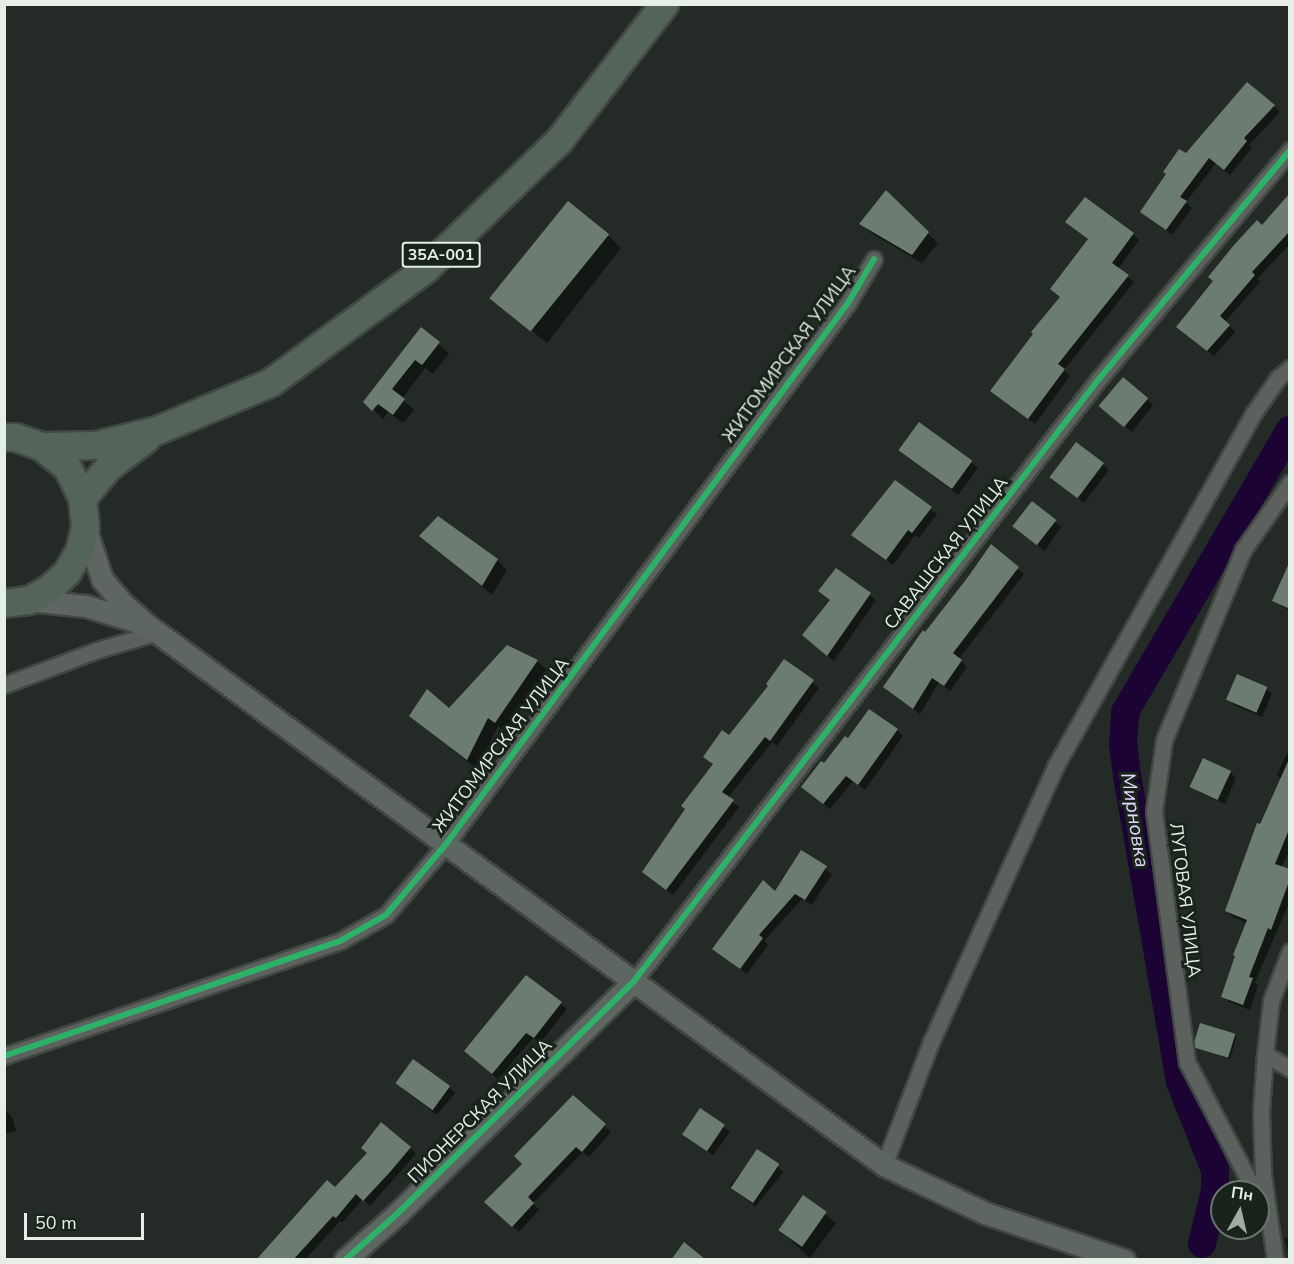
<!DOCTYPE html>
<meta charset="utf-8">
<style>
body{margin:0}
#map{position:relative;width:1294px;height:1264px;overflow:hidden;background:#242b26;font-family:"Nunito Sans",sans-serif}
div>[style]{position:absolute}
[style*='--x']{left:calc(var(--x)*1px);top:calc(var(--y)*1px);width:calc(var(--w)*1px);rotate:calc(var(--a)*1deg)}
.shadow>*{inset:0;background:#0007;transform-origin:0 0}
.river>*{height:28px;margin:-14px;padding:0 14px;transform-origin:14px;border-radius:14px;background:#1b0433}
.building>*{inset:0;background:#6c7c71;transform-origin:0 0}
.roads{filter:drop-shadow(2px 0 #414742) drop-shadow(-2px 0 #414742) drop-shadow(0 2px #414742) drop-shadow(0 -2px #414742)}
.street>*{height:15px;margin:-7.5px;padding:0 7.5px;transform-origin:7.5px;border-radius:7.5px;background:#5d615e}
.secondary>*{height:21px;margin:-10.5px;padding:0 10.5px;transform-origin:10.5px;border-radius:10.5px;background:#5d6660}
.highway>*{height:27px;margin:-13.5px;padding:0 13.5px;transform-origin:13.5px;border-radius:13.5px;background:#55645b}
.cycleway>*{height:6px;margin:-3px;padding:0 3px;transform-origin:3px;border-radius:3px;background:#2db169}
span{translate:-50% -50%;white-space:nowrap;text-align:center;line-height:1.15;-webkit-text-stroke:6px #18241b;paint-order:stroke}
.shield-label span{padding:2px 4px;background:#18241b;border:2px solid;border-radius:4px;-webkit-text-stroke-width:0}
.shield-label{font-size:16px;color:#e6eee8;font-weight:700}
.street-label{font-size:18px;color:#e6eee8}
.water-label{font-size:20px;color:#e6d9fe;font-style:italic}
.frame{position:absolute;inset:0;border:6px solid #e6eee8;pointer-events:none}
.north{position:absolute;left:1210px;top:1180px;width:60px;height:60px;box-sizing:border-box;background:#18241b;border:2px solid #6a756d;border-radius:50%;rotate:8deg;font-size:16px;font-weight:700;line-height:24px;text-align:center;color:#e6eee8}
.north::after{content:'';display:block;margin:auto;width:21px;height:27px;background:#a2aaa4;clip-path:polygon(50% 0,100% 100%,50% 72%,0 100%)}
.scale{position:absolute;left:24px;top:1213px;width:120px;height:27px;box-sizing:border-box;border:3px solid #e6eee8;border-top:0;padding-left:8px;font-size:18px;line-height:21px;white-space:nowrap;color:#e6eee8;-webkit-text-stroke:4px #18241b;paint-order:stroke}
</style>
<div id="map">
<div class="shadow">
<i style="clip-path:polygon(1247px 84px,1280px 112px,1249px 145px,1252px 148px,1230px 175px,1216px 163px,1186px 202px,1192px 208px,1172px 235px,1142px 212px)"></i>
<i style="clip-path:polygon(886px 193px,938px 243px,922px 263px,871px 233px,861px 224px)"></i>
<i style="clip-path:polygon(1290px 195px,1290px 244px,1257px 279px,1260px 282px,1225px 322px,1235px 332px,1214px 356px,1184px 333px)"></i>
<i style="clip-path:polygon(1073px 228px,1133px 234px,1139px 240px,1118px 269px,1134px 282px,1064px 370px,1070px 376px,1035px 424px,992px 391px,1061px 298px,1089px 240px)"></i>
<i style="clip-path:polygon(608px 235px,621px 248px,547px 343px,496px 302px)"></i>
<i style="clip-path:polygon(421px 329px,449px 353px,433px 374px,425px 368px,402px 399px,414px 410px,403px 423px,388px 412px,383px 419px,365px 402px)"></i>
<i style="clip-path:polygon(1123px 379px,1153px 405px,1132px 432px,1106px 411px)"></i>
<i style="clip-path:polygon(905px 455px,971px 462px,978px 468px,958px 495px)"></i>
<i style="clip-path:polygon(1103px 464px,1109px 470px,1084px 503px,1058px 482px)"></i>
<i style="clip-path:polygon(895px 482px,937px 514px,919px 538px,915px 535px,893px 565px,853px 535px)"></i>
<i style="clip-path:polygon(1032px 503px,1061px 527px,1045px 551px,1020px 532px)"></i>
<i style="clip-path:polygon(421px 536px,497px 560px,507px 570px,492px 595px)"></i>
<i style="clip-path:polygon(991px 547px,1024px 574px,959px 659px,967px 667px,950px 691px,939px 682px,920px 714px,885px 687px)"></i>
<i style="clip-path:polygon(837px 570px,876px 600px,834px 661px,810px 641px,831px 600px)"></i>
<i style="clip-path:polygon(1290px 581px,1290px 611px,1273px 600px)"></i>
<i style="clip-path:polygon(507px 647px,537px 661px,547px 670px,505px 732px,498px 726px,477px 769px,411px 716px,449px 710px)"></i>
<i style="clip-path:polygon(784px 661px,819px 688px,777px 746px,772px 742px,728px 798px,739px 807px,673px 895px,650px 878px,714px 765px,705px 757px,730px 737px,770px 686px)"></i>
<i style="clip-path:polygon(1266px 688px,1272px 694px,1262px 717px,1234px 705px,1228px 699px)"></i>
<i style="clip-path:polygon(897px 730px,903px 736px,865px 790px,853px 781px,830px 809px,809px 793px,824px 766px,848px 740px)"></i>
<i style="clip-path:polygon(1287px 753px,1290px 754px,1290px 850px,1281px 868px,1290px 871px,1290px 901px,1255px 982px,1258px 986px,1250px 1010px,1229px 1002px,1223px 996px,1247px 923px,1233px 917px,1227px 911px,1250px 843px,1281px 779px,1277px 775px)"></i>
<i style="clip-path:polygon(1230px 772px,1236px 778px,1225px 804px,1198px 792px,1192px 786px)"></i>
<i style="clip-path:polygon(801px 852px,832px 874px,812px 905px,802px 899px,764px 941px,768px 945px,747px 974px,714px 949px,775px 893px)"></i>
<i style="clip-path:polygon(526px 977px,567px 1009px,540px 1043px,533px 1038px,498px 1079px,472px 1057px)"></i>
<i style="clip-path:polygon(1234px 1035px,1236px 1038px,1230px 1059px,1197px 1047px)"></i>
<i style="clip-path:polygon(449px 1087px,455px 1093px,437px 1115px,401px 1088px)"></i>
<i style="clip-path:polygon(573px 1097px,611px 1132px,589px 1157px,583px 1152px,533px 1203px,539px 1210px,519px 1232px,492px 1208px)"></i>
<i style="left:700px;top:1110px;width:37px;height:29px;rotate:36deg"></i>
<i style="clip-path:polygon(6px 1111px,12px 1117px,16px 1131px,4px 1134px)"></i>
<i style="clip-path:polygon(410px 1148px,416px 1154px,370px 1206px,363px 1199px,342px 1223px,340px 1221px,305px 1260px,258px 1260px)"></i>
<i style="left:758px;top:1151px;width:33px;height:45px;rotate:39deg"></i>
<i style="clip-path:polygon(803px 1197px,836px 1223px,810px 1258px,781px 1231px)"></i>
<i style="clip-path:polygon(1290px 1237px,1290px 1259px,1284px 1238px)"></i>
</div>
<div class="river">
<i style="--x:1202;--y:1244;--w:56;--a:-76.5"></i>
<i style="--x:1215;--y:1190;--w:20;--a:-90"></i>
<i style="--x:1215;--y:1170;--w:95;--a:-111.7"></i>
<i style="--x:1180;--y:1082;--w:311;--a:-99.8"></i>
<i style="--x:1127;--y:776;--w:32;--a:-97"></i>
<i style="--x:1123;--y:744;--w:32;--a:-86"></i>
<i style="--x:1125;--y:712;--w:327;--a:-59.7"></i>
</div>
<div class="building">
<i style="clip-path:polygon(1247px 82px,1275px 105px,1244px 138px,1247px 141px,1224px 170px,1209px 158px,1180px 197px,1187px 201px,1166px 230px,1140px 212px,1166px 174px,1163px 172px,1179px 149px,1186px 153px)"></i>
<i style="clip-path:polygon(886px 190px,929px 232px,912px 255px,859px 224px)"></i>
<i style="clip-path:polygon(1290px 193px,1290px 231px,1252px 272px,1255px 275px,1220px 316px,1230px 325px,1207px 351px,1176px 327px,1213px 281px,1208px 277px,1234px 245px,1257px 220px,1262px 225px)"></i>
<i style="clip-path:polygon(1085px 197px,1134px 233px,1112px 263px,1129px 275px,1058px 364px,1065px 369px,1028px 419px,990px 391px,1033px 334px,1031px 332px,1060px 297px,1050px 289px,1088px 239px,1065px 222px)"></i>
<i style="left:568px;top:201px;width:53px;height:125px;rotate:39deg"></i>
<i style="clip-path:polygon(421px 327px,440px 342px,422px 365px,415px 360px,392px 389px,405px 399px,393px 415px,378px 404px,372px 411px,363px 402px)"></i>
<i style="left:1123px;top:377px;width:33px;height:38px;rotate:40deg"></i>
<i style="left:919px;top:422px;width:66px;height:35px;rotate:36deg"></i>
<i style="left:1076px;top:442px;width:35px;height:44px;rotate:37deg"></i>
<i style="clip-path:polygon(895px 480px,932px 507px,912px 533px,908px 530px,886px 560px,851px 535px)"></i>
<i style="left:1032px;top:501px;width:31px;height:32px;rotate:38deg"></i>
<i style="clip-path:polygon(438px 516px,498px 559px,482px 586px,419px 536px)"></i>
<i style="clip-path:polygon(991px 544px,1019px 567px,953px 653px,962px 660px,944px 686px,932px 678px,913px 709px,883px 687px,923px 630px,925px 632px,968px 577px)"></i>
<i style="clip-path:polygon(1290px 561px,1290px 609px,1272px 601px)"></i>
<i style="clip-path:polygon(836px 568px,871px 593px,827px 656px,802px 635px,830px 600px,818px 591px)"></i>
<i style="clip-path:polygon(507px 645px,538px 660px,495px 723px,488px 718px,467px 760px,409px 716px,427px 689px,449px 708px)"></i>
<i style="clip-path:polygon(784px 659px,814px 680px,770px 741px,765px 737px,722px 792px,734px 800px,666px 890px,642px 872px,685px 809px,681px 806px,713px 764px,703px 757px,722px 730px,729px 735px,768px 686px,766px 684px)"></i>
<i style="left:1237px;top:674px;width:33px;height:28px;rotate:23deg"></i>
<i style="clip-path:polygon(869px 709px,898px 729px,858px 785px,846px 776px,823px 804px,801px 787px,821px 761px,824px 763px,845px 736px,848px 738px)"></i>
<i style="clip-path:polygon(1290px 757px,1290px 827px,1275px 864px,1290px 869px,1290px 879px,1271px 930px,1268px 928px,1249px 977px,1253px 978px,1243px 1005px,1221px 997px,1235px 956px,1233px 955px,1247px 920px,1225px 911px,1257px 823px,1260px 824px)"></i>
<i style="left:1203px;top:758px;width:31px;height:32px;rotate:25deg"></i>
<i style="clip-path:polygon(801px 850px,827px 866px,805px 900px,795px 894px,759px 935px,763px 938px,740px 969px,712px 949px,763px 880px,775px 891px)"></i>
<i style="clip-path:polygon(526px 975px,562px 1002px,534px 1038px,526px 1033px,492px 1074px,464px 1051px)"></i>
<i style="left:1200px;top:1023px;width:37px;height:25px;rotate:17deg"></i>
<i style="left:413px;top:1059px;width:46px;height:30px;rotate:36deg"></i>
<i style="clip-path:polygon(573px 1095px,606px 1124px,582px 1152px,576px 1147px,528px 1197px,534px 1203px,512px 1227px,484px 1202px,522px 1164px,514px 1156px)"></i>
<i style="left:700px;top:1108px;width:30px;height:32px;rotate:34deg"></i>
<i style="clip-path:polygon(381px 1122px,411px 1147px,390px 1172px,363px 1201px,356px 1194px,336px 1218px,333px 1216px,293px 1260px,256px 1260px,327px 1180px,335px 1187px,367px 1153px,361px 1148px)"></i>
<i style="left:757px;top:1149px;width:27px;height:47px;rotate:34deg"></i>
<i style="left:803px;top:1195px;width:29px;height:43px;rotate:35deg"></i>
<i style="clip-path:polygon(684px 1242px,706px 1260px,671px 1260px)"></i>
</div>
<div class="roads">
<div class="street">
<i style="--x:4;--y:685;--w:99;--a:-20.6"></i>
<i style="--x:97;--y:650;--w:65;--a:-16.2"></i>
<i style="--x:634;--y:981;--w:759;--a:-52.33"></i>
<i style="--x:1098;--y:380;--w:300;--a:-50.1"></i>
<i style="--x:1265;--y:1054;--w:29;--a:31"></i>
<i style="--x:4;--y:1056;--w:355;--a:-18.9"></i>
<i style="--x:340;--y:941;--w:53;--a:-29.5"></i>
<i style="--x:386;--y:915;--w:93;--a:-49.8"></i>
<i style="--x:446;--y:844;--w:674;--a:-53.39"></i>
<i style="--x:848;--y:303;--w:51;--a:-59.4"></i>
<i style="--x:884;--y:1165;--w:132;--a:-69.1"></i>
<i style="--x:931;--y:1042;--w:302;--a:-65.7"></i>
<i style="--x:1055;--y:767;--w:405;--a:-60.7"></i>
<i style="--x:1253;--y:414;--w:44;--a:-55.2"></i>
<i style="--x:1278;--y:378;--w:16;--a:-40"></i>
<i style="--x:1255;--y:1192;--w:147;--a:-117.6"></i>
<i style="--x:1187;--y:1062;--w:253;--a:-97.5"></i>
<i style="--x:1154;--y:811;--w:72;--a:-82"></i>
<i style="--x:1164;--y:740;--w:206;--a:-67.4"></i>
<i style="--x:1243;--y:550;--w:82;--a:-55"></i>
<i style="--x:1275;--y:1260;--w:86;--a:-98"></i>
<i style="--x:1263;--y:1175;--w:62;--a:-91.8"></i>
<i style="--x:1261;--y:1113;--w:59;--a:-86.1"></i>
<i style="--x:1265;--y:1054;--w:53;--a:-83.5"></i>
<i style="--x:1271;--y:1001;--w:53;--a:-69.2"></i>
</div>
<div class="secondary">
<i style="--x:85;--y:527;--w:55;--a:71.9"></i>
<i style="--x:102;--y:579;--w:31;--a:50"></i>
<i style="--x:122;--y:603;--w:33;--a:41"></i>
<i style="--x:147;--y:625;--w:914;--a:36.23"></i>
<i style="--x:884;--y:1165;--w:112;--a:25.4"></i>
<i style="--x:985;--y:1213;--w:147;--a:18.7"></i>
<i style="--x:28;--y:600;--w:58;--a:5.9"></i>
<i style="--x:86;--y:606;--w:58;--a:17.2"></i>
<i style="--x:345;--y:1260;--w:69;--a:-41.5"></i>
<i style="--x:397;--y:1214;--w:332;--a:-44.5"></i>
</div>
<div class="highway">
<i style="--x:4;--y:437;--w:11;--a:0"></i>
<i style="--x:15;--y:437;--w:28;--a:19"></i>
<i style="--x:41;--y:446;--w:33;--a:39"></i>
<i style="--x:67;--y:467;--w:34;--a:64"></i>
<i style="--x:82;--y:498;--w:29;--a:84"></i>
<i style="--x:85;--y:527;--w:25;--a:104"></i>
<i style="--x:79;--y:551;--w:24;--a:120"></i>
<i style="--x:67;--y:572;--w:23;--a:137"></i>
<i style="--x:50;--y:588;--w:25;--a:151"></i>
<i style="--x:28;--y:600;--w:24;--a:173"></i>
<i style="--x:41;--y:446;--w:54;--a:-1.1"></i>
<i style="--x:95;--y:445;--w:64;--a:-13.6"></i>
<i style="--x:157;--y:430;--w:124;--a:-22.8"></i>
<i style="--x:271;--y:382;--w:192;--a:-36.3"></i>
<i style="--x:426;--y:268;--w:185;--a:-43.9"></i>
<i style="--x:559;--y:140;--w:172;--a:-52.3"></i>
<i style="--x:82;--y:498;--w:40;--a:-50"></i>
<i style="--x:108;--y:467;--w:48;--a:-37.3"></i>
</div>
</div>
<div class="cycleway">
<i style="--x:4;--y:1056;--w:355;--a:-18.9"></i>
<i style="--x:340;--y:941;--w:53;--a:-29.5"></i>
<i style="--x:386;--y:915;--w:93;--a:-49.8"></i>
<i style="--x:446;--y:844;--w:674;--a:-53.39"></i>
<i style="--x:848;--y:303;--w:51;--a:-59.4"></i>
<i style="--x:345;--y:1260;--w:69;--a:-41.5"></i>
<i style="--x:397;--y:1214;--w:332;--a:-44.5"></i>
<i style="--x:634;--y:981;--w:759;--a:-52.33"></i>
<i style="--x:1098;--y:380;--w:300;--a:-50.1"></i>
</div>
<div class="shield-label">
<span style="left:441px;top:255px">35А-001</span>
</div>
<div class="street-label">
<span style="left:789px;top:354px;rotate:-54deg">ЖИТОМИРСКАЯ УЛИЦА</span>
<span style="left:946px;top:553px;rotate:-52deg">САВАШСКАЯ УЛИЦА</span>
<span style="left:501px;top:745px;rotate:-53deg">ЖИТОМИРСКАЯ УЛИЦА</span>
<span style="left:1185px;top:900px;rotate:83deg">ЛУГОВАЯ УЛИЦА</span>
<span style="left:480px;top:1111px;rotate:-45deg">ПИОНЕРСКАЯ УЛИЦА</span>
</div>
<div class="water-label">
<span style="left:1135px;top:820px;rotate:81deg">Мирновка</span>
</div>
<div class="frame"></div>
<div class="north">Пн</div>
<div class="scale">50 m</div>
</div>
